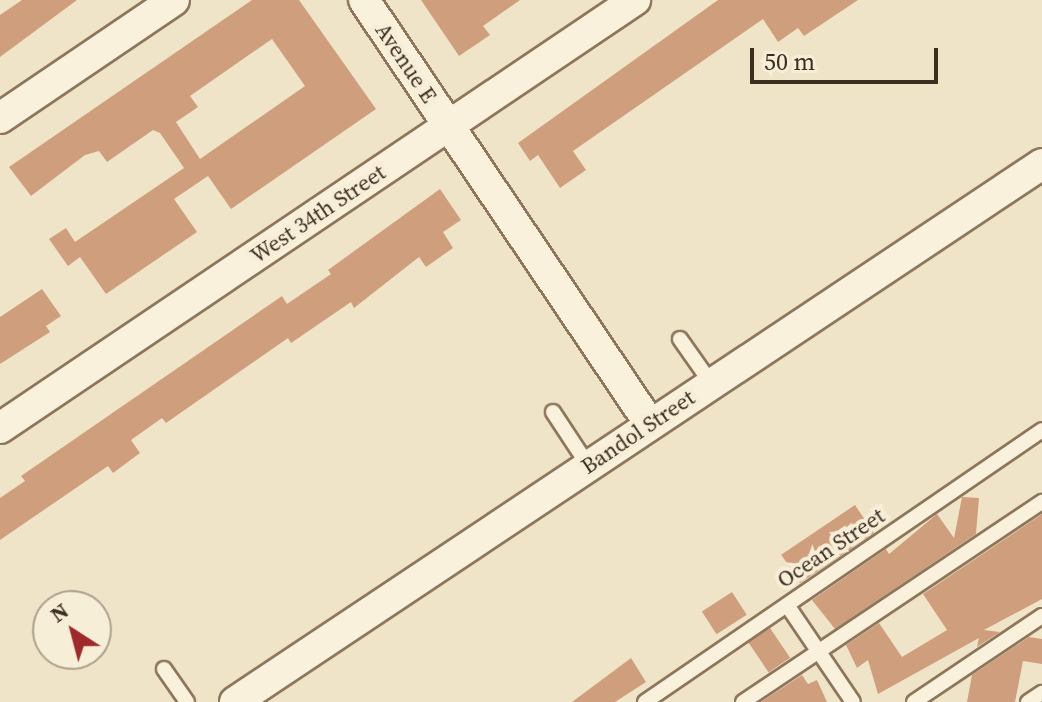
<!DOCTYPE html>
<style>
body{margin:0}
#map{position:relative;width:1042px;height:702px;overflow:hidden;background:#f0e4c8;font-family:"Source Serif 4",serif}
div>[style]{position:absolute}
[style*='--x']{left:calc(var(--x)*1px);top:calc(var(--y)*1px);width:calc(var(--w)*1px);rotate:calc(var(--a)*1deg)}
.building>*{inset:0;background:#cf9f7d;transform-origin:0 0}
.roads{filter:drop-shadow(2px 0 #8d765c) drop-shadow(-2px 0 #8d765c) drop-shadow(0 2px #8d765c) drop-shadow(0 -2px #8d765c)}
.service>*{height:14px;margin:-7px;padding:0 7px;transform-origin:7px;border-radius:7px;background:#faf1dc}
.minor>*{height:30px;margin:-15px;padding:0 15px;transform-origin:15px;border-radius:15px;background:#faf1dc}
span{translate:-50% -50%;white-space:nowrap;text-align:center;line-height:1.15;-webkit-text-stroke:8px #f7eed8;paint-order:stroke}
.street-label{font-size:22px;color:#3d2e20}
.north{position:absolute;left:32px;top:590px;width:80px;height:80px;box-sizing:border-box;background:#f7eed8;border:2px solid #ada18e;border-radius:50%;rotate:324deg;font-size:22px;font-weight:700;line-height:32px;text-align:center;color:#3d2e20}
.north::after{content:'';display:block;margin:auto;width:28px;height:36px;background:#9e2a2b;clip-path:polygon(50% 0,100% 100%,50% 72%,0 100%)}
.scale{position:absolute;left:750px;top:48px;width:188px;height:36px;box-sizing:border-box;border:4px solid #3d2e20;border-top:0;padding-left:10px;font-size:24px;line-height:28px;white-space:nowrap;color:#3d2e20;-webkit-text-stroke:6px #f7eed8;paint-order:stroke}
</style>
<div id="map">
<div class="building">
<i style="clip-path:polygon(22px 0,77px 0,0 57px,0 15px)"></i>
<i style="clip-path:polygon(evenodd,252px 0,299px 0,376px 109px,231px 209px,208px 176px,174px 199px,197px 232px,106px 294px,80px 257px,68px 266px,49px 239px,66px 228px,75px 242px,184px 168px,160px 133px,153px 130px,107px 162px,99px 151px,85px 155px,31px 196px,9px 167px,252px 0,272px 39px,305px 86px,200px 159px,176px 122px,198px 107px,190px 96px,272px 39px)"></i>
<i style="clip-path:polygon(421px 0,520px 0,483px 26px,490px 35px,459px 56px)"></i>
<i style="clip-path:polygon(718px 0,858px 0,804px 36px,798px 28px,778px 42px,763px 19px,573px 151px,586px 170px,560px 188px,538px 155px,530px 161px,518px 143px)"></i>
<i style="clip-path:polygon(440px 189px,461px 220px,443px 232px,453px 248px,426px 267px,419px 257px,354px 308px,351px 302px,291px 343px,288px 338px,166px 423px,162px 418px,131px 440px,140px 453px,113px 473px,108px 466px,0 540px,0 498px,25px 481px,21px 476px,282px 296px,287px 304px,331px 274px,328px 270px)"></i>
<i style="clip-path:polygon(42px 289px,61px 316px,46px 326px,50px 332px,0 364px,0 317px)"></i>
<i style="clip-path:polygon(962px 497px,979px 498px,976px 534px,835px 629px,812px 600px,886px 549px,889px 554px,937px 514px,954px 538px)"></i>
<i style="left:855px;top:505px;width:34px;height:89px;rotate:56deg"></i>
<i style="clip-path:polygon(1042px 514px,1042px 599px,984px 630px,1000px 632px,977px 647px,979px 638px,878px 694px,868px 660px,857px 668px,846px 645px,879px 623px,902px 657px,947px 630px,923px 594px)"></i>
<i style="left:732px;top:592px;width:27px;height:36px;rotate:57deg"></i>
<i style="left:770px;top:628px;width:36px;height:26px;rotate:56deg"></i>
<i style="clip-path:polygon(1029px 637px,1042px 639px,1042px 664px,1023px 661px,1015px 702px,967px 702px,972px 675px)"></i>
<i style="clip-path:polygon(631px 658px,646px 682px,615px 702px,572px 702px)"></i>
<i style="clip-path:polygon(802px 675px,808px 684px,817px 680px,827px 702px,761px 702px)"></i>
</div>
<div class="roads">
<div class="service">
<i style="--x:680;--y:339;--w:54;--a:54.8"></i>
<i style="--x:553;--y:412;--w:64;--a:56.6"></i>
<i style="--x:787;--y:605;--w:117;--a:55.8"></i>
<i style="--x:164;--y:669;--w:40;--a:55.1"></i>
<i style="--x:645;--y:702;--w:481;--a:-34.4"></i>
<i style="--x:743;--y:702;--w:360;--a:-33.8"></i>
<i style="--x:914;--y:702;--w:154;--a:-33.9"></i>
<i style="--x:1028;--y:702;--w:17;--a:-33"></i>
</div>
<div class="minor">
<i style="--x:364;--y:0;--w:511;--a:56"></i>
<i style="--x:0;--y:118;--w:210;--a:-34.1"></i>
<i style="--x:0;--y:428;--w:766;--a:-33.98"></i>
<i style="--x:235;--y:702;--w:970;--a:-33.69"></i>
</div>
</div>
<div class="street-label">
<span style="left:406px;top:63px;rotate:56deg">Avenue E</span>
<span style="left:318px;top:214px;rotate:-34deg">West 34th Street</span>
<span style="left:638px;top:432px;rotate:-34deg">Bandol Street</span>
<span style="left:831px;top:548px;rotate:-34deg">Ocean Street</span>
</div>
<div class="north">N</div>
<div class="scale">50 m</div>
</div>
